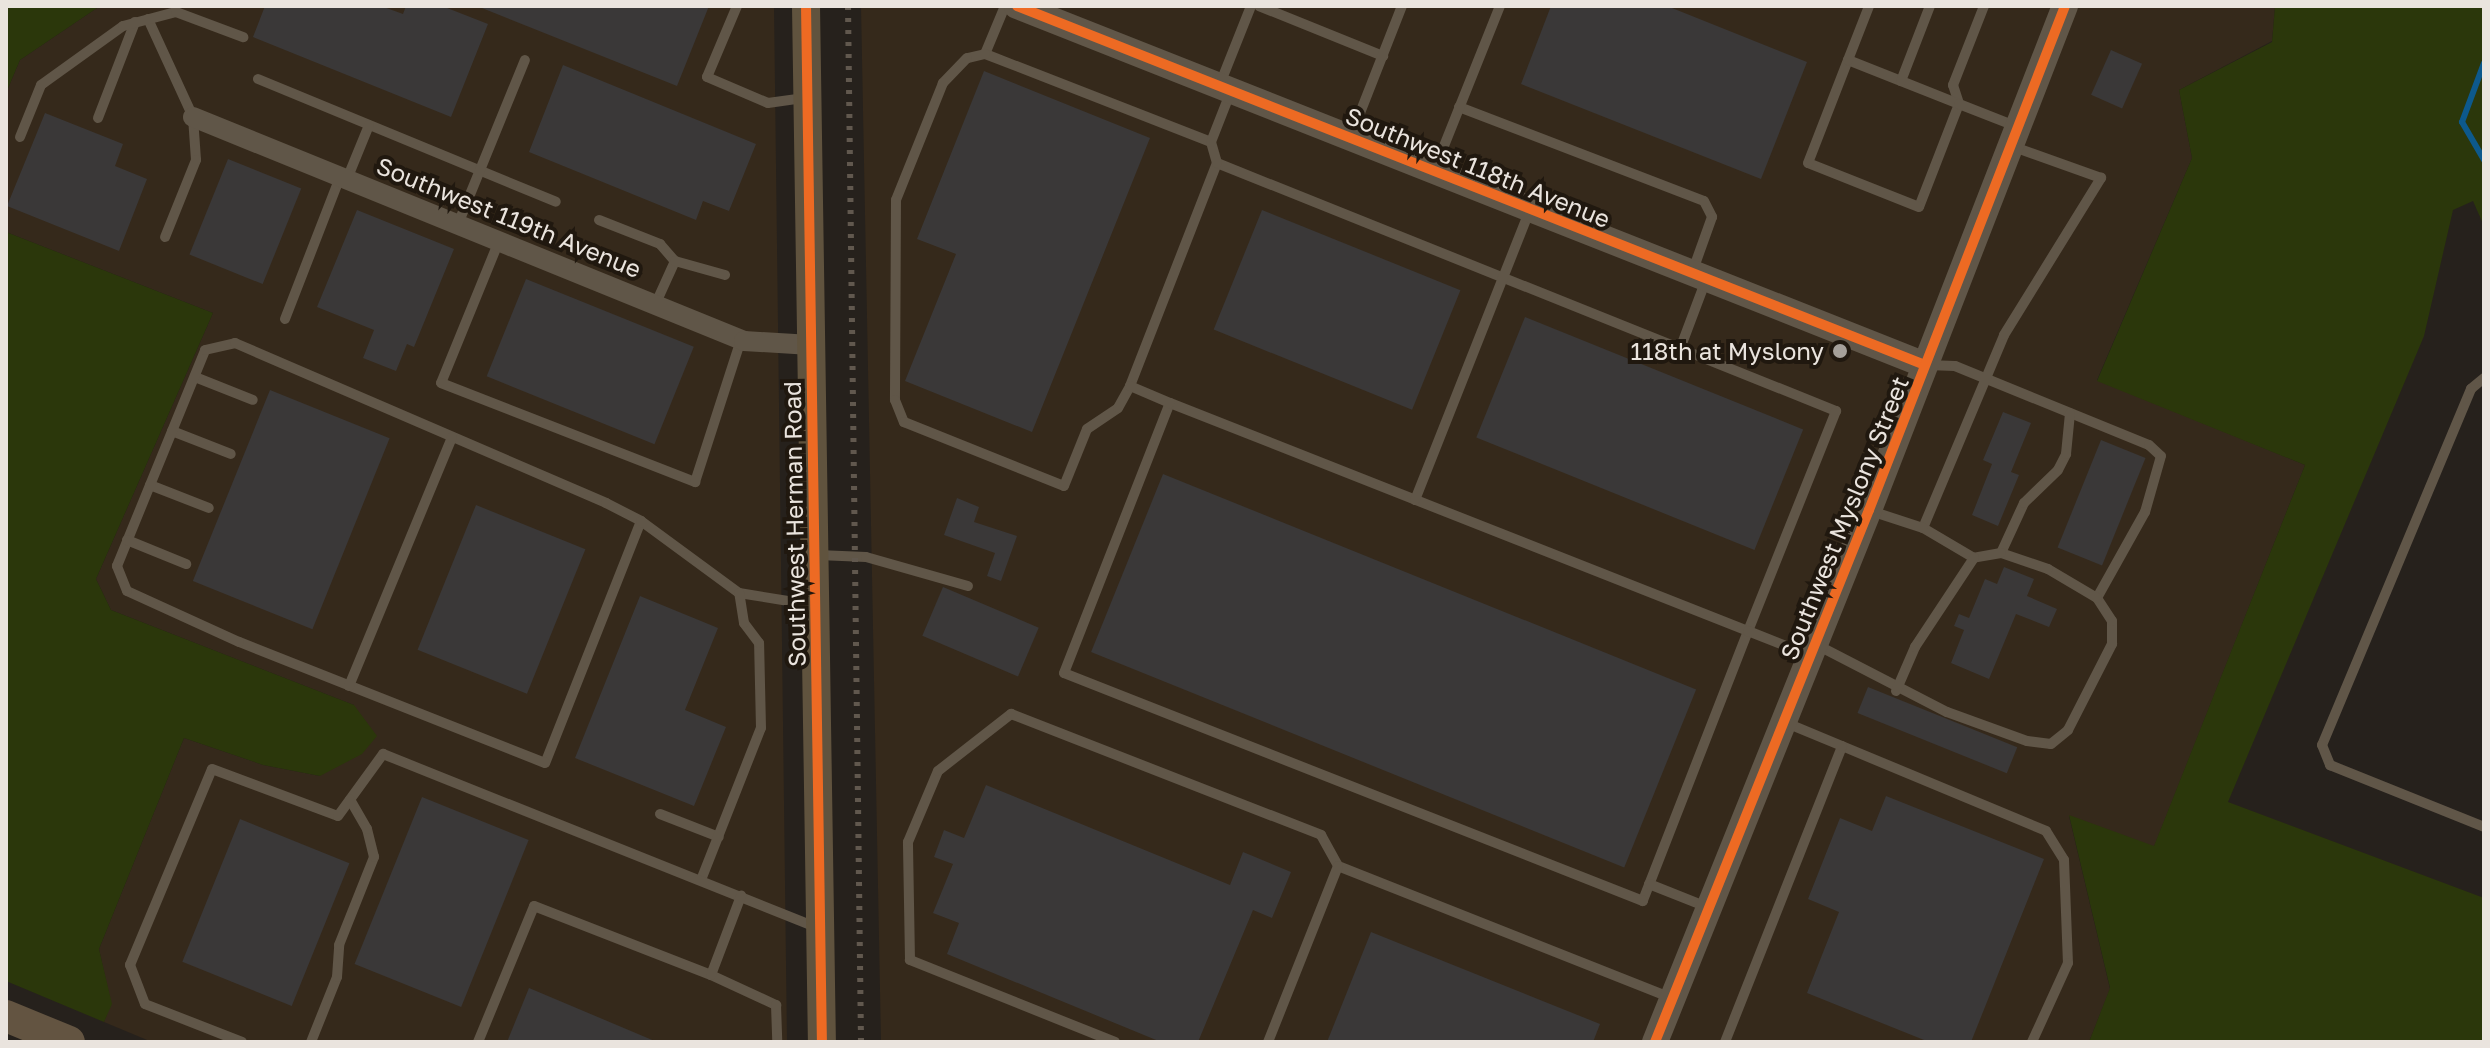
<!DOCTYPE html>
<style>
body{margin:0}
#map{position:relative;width:2490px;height:1048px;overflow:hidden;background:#26211c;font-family:"Golos Text",sans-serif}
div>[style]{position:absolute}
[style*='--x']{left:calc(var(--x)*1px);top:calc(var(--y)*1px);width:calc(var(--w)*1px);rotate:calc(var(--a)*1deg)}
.built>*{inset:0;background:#35291b}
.green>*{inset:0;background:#2b370b}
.stream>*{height:6px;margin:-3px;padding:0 3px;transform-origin:3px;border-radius:3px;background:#0d598c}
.building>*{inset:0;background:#3a3838;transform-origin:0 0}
.service>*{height:10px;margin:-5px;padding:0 5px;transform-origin:5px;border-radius:5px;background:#605648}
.minor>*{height:20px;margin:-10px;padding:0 10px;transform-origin:10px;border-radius:10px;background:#605648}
.tertiary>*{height:26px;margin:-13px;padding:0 13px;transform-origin:13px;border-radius:13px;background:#605648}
.secondary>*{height:28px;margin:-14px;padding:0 14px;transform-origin:14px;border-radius:14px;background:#60533e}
.primary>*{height:32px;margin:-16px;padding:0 16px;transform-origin:16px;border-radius:16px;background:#635441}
.rail>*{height:6px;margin-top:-3px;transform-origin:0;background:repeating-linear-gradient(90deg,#61584e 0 4px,transparent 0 12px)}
.cycleway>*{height:10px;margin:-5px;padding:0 5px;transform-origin:5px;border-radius:5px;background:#ed6a23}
.dots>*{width:22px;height:22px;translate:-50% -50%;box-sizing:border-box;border:4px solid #20180f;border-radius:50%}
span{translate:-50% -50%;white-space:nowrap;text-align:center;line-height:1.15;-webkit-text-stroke:8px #20180f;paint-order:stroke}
.street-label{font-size:24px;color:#eae4de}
.poi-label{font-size:24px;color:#eae4de}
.right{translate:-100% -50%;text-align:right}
.frame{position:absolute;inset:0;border:8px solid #eae4de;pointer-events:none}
</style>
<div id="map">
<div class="built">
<i style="clip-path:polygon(100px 6px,774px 6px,787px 1042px,152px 1042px,104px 1022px,111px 1003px,99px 949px,184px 738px,263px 765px,320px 776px,354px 705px,111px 610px,96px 579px,213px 313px,6px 232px,6px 93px,20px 60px)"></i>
<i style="clip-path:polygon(861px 6px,2275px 6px,2272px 41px,2179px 90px,2192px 158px,2097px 380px,2305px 465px,2154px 847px,2069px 816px,2110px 989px,2089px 1042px,881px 1042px)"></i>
</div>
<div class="green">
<i style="clip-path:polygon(6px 6px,100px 6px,20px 60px,6px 93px)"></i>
<i style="clip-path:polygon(2275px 6px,2484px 6px,2484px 226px,2473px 201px,2453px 210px,2424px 336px,2228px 802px,2484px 898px,2484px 1042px,2089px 1042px,2110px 988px,2069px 815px,2154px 846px,2305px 465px,2097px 381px,2192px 158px,2179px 90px,2272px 42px)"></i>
<i style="clip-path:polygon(6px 232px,213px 313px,96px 579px,111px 610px,354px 705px,377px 736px,362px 754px,320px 776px,263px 765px,184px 738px,99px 949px,112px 1004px,104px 1022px,6px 981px)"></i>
</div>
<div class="stream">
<i style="--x:2484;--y:63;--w:63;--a:110.4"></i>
<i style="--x:2462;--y:122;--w:44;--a:59.9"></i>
</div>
<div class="building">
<i style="clip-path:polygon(265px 6px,381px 6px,403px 14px,406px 6px,442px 6px,488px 24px,451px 117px,253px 37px)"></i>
<i style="clip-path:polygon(477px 6px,709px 6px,677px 86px)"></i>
<i style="clip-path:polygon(1551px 6px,1667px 6px,1807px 62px,1761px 179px,1521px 84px)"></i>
<i style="left:2111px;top:50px;width:34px;height:49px;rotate:24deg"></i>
<i style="clip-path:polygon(563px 65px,756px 144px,729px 211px,703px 201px,696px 220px,529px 152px)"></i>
<i style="clip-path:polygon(984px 71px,1150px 138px,1032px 432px,905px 381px,956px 254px,917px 239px)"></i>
<i style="clip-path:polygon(45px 113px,123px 144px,115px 166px,147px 179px,119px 251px,7px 206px)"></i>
<i style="left:228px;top:159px;width:79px;height:103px;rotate:22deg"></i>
<i style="clip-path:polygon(357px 210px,454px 249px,414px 347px,407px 344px,396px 371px,363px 358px,374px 330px,317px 307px)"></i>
<i style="left:1262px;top:210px;width:214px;height:129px;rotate:22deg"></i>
<i style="left:526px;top:279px;width:181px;height:105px;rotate:22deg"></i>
<i style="left:1525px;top:317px;width:300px;height:130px;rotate:22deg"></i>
<i style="left:270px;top:390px;width:129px;height:206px;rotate:22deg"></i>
<i style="clip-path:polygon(2003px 412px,2031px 423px,2011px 472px,2019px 475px,1998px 526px,1972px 515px,1992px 464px,1983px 460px)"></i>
<i style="left:2101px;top:440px;width:48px;height:116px;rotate:22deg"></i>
<i style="left:1163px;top:474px;width:575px;height:192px;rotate:22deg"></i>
<i style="clip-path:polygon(957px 498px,979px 507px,974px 522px,1017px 536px,1001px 581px,987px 576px,995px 553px,944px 535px)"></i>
<i style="left:476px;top:505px;width:118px;height:156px;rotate:22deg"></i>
<i style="clip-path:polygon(2004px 567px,2034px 579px,2027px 596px,2057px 609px,2049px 627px,2016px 614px,1989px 679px,1951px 663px,1964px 630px,1954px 626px,1959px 614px,1969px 618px,1985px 579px,1997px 584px)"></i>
<i style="left:943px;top:587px;width:104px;height:53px;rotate:23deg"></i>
<i style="clip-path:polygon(640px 596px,718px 628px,685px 710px,726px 727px,694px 806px,575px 758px)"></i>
<i style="left:1868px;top:687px;width:161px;height:28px;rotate:22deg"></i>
<i style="clip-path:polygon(986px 785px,1230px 885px,1243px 852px,1291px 872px,1272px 918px,1253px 910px,1198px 1042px,1161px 1042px,947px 954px,959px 923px,933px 913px,953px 864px,934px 857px,944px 830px,964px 838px)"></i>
<i style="clip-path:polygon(1886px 796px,2044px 859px,1971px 1042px,1929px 1042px,1807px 993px,1839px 912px,1808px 899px,1840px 818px,1872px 831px)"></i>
<i style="left:422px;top:797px;width:115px;height:180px;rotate:22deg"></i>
<i style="left:240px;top:819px;width:118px;height:154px;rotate:22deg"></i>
<i style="clip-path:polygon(1371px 932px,1600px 1024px,1593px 1042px,1327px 1042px)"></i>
<i style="clip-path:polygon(529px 988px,657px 1042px,507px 1042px)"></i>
</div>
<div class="service">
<i style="--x:737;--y:6;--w:77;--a:112.9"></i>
<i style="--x:707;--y:77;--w:66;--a:23.1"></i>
<i style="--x:768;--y:103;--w:37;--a:-8"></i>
<i style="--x:1259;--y:6;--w:134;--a:22"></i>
<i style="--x:1984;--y:6;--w:85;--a:111.4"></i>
<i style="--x:1953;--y:85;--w:20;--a:72"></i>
<i style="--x:1959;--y:104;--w:110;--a:111.2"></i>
<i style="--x:1919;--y:207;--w:119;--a:-158.4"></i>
<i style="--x:1808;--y:163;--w:110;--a:-68.8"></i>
<i style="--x:1848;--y:60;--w:57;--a:21.6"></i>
<i style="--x:1901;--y:81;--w:62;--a:21.6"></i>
<i style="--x:1959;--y:104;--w:60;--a:21.4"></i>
<i style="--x:148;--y:19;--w:108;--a:65.3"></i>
<i style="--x:193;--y:117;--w:43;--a:86"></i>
<i style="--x:196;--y:160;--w:83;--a:111.9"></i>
<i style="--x:985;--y:54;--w:52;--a:-67.4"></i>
<i style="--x:1848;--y:60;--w:58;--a:-68.7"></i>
<i style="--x:258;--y:79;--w:322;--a:22.4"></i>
<i style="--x:1901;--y:81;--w:80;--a:-68.9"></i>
<i style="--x:1220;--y:84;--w:84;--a:-68.3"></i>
<i style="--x:1459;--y:107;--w:262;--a:21"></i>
<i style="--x:1704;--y:201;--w:18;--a:63"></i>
<i style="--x:1712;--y:217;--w:56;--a:109.7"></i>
<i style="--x:98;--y:118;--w:103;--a:-68.9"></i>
<i style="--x:1351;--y:136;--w:140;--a:-68.6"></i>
<i style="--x:20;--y:137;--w:56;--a:-68"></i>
<i style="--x:41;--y:85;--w:101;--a:-35.7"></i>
<i style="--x:123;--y:26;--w:55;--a:-14.8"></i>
<i style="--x:176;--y:12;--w:72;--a:20.5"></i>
<i style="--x:1211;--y:142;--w:243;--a:-158.7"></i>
<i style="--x:985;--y:54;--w:18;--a:167"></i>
<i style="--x:967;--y:58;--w:35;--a:134"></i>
<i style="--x:943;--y:83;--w:126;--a:111.9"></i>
<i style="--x:896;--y:200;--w:200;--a:90.3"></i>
<i style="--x:895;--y:400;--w:24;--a:68"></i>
<i style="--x:904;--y:422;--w:172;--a:21.8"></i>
<i style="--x:1064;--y:486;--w:61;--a:-68"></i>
<i style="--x:1087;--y:429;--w:37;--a:-34"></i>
<i style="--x:1118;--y:408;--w:25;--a:-61"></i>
<i style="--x:1130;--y:386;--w:239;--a:-68.7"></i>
<i style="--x:1217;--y:163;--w:667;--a:21.83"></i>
<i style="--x:1836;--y:411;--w:237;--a:111.8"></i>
<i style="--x:1748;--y:631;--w:290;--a:111.3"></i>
<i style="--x:1643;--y:901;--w:622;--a:-158.51"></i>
<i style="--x:1064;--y:673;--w:290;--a:-68.6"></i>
<i style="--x:1170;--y:403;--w:621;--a:21.53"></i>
<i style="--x:1748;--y:631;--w:66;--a:21.5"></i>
<i style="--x:1217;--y:163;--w:22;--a:-106"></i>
<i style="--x:1211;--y:142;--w:55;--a:-68.6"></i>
<i style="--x:1434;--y:171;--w:178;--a:-68.2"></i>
<i style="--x:347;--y:179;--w:58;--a:-67.8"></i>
<i style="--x:599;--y:220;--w:66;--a:21.5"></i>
<i style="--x:660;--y:244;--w:23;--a:49"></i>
<i style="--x:675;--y:261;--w:48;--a:114.4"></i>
<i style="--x:458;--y:224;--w:177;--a:-67.8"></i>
<i style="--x:499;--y:241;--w:153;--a:112.2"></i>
<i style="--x:441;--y:383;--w:273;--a:21.3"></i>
<i style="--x:695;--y:482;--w:149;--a:-72.1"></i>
<i style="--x:675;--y:261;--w:52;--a:15.6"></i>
<i style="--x:285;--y:319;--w:152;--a:-68.8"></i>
<i style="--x:1680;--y:349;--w:74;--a:-69.4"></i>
<i style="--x:1927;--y:365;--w:28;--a:2"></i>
<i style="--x:1955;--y:366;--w:209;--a:22.2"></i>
<i style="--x:2149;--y:445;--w:16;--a:43"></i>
<i style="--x:2161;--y:456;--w:58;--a:105.9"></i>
<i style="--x:2145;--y:512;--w:98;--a:119.2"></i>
<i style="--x:195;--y:377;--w:62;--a:21.6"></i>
<i style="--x:2484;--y:378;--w:17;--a:140"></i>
<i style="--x:2471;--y:389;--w:386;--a:112.7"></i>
<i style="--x:2322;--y:745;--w:22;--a:68"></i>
<i style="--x:2330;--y:765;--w:166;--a:21.9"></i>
<i style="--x:1130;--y:386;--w:43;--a:23"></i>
<i style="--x:172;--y:431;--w:63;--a:21.3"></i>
<i style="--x:150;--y:485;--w:63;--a:21.3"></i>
<i style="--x:1415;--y:500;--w:310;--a:-68.4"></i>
<i style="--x:641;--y:521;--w:260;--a:111.6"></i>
<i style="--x:545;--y:763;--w:329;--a:-158.4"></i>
<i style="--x:239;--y:642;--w:123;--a:-155.5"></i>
<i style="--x:127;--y:591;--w:27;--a:-112"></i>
<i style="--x:117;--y:566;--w:233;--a:-67.8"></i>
<i style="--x:205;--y:350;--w:31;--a:-13"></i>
<i style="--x:235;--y:343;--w:404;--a:23.3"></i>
<i style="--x:606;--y:503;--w:39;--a:27"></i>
<i style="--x:641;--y:521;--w:122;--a:36.3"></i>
<i style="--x:739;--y:593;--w:75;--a:9.2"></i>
<i style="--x:1923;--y:528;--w:209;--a:-67.2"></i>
<i style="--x:2004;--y:335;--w:185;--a:-58.3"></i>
<i style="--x:2101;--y:178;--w:96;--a:-160.4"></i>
<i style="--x:127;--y:540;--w:64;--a:22.1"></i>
<i style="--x:2001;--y:553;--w:55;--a:-65.3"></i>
<i style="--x:2024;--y:503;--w:47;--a:-44.1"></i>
<i style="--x:2058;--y:470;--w:18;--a:-63"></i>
<i style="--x:2066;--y:454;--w:41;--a:-84.4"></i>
<i style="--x:818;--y:555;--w:48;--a:2.4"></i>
<i style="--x:866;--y:557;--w:106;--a:15.9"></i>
<i style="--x:1817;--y:645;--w:146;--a:27.3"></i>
<i style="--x:1947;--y:712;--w:85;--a:19.9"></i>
<i style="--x:2027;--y:741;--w:24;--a:7"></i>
<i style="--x:2051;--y:744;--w:22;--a:-39"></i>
<i style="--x:2068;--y:730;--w:97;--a:-62.9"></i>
<i style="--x:2112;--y:644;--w:23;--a:-90"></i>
<i style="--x:2112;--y:621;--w:27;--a:-123"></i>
<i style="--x:2097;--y:598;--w:57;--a:-149.4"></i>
<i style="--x:2048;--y:569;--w:50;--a:-161.2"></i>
<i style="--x:2001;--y:553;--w:27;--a:170"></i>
<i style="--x:1974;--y:558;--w:59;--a:-149.5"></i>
<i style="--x:1923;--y:528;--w:55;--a:-161.9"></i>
<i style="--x:349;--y:686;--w:269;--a:-67.5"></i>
<i style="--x:1896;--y:691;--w:48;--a:-66.6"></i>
<i style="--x:1915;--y:647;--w:107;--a:-56.5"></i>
<i style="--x:1842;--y:746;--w:221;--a:22.6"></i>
<i style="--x:2046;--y:831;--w:34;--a:58"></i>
<i style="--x:2064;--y:860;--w:103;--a:87.8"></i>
<i style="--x:2068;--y:963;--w:87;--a:114.5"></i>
<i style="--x:660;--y:814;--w:63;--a:21.3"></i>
<i style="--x:701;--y:880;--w:163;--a:-68.5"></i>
<i style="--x:761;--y:728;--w:85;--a:-91.3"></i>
<i style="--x:759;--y:643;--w:25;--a:-127"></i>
<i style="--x:744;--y:623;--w:30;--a:-99"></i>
<i style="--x:1649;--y:884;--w:62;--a:21.6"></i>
<i style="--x:711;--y:975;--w:72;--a:24.8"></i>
<i style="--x:776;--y:1005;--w:37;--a:88"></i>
<i style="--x:242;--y:1042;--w:104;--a:-158.6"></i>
<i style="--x:145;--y:1004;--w:42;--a:-111"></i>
<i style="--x:130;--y:965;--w:212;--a:-67.3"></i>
<i style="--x:212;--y:769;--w:134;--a:20.5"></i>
<i style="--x:338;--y:816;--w:77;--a:-54"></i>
<i style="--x:383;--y:754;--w:469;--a:21.8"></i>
<i style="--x:311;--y:1042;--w:70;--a:-68.2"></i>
<i style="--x:337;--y:977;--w:32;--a:-86"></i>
<i style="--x:339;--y:945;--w:95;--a:-68.3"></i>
<i style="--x:374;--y:857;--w:29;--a:-104"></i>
<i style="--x:367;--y:829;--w:34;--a:-120"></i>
<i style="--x:478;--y:1042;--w:147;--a:-67.6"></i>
<i style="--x:534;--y:906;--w:190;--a:21.3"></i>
<i style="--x:711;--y:975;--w:85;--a:-69.2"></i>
<i style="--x:1115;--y:1042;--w:221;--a:-158.2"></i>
<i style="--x:910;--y:960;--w:118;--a:-91"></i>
<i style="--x:908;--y:842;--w:77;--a:-67.1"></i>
<i style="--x:938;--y:771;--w:93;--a:-38"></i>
<i style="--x:1011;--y:714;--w:333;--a:21.3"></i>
<i style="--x:1321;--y:835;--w:35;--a:61"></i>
<i style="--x:1338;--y:866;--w:359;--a:21.6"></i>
<i style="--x:1268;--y:1042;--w:189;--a:-68.3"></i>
<i style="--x:1725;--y:1042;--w:318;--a:-68.4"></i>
<i style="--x:1842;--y:746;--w:63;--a:-157.5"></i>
</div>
<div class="minor">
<i style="--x:193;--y:117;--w:595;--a:22.12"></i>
<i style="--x:744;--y:341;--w:67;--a:3.4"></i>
</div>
<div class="tertiary">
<i style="--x:1017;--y:6;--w:976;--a:21.57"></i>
<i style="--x:1655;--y:1042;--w:573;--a:-68.09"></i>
<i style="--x:1869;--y:510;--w:541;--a:-68.75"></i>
</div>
<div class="secondary">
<i style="--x:806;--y:6;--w:1036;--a:89.12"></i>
</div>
<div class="primary">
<i style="--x:6;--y:1016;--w:68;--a:22.4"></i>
</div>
<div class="rail">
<i style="--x:848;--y:6;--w:1036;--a:89.28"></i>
</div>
<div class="cycleway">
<i style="--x:806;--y:6;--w:1036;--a:89.12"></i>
<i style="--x:1017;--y:6;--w:976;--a:21.57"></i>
<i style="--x:1655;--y:1042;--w:573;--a:-68.09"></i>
<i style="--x:1869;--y:510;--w:541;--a:-68.75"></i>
</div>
<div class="dots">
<i style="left:1840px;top:351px;background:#a5a09a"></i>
</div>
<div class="street-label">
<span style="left:1478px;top:167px;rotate:22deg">Southwest 118th Avenue</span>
<span style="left:509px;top:217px;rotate:22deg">Southwest 119th Avenue</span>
<span style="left:1844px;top:518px;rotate:-68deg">Southwest Myslony Street</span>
<span style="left:794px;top:524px;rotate:-91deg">Southwest Herman Road</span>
</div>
<div class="poi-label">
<span class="right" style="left:1824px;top:351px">118th at Myslony</span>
</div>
<div class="frame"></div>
</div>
